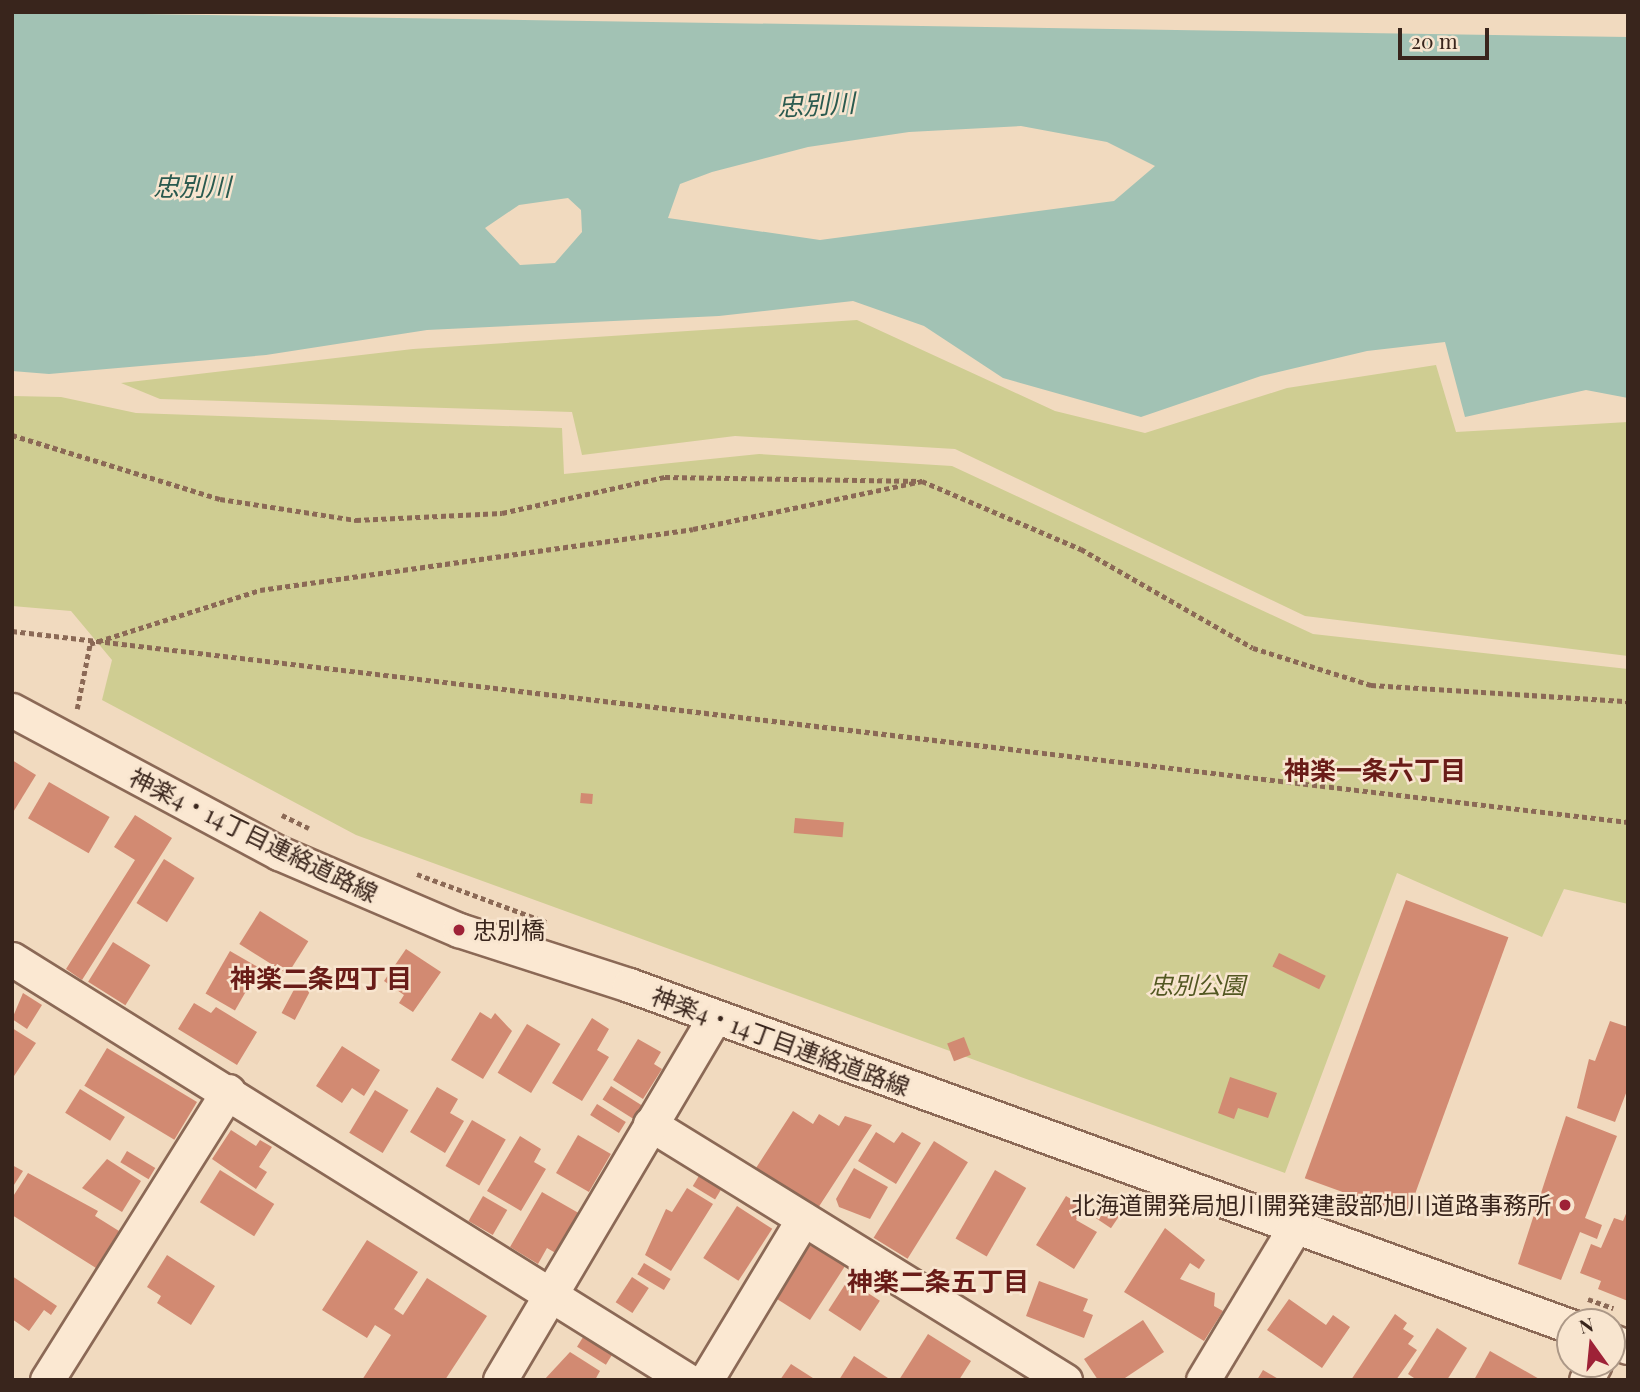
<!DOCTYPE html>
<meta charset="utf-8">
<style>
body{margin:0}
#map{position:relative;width:1640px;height:1392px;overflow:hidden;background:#f1dabf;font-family:"Playfair Display","Noto Sans JP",serif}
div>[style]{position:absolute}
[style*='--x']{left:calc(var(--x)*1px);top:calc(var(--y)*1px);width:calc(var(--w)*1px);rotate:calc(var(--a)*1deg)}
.green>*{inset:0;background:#cfcd92}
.water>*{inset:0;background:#a2c2b4}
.building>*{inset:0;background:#d28a72;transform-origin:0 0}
.path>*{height:4.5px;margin-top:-2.25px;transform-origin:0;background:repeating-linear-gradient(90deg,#8b6956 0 5px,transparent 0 8.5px)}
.roads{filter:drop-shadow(2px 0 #8b6956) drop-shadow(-2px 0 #8b6956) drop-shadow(0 2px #8b6956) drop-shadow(0 -2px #8b6956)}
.street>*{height:33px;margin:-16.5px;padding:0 16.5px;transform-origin:16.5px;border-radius:16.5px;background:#fbe8d2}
.dots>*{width:19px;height:19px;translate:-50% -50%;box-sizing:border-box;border:4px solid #f8e5cf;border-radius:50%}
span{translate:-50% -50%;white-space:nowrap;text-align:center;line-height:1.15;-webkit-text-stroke:5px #f8e5cf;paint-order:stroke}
.street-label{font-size:24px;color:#39251c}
.poi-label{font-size:24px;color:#39251c}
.left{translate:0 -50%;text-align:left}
.right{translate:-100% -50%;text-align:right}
.park-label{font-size:24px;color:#525721;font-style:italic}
.water-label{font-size:26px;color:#2a5a4f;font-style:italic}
.neighbourhood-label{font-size:26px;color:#691c18;font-weight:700}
.frame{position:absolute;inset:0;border:14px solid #39251c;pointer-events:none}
.north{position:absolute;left:1556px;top:1308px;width:70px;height:70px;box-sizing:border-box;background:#f8e5cf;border:2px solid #ac9887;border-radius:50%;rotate:345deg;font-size:19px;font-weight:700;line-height:28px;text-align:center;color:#39251c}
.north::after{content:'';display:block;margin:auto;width:24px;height:32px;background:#9e2237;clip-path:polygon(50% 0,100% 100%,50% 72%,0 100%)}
.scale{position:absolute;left:1398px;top:28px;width:91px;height:32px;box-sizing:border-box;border:4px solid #39251c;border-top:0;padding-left:9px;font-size:21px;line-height:24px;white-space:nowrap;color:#39251c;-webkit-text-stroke:5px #f8e5cf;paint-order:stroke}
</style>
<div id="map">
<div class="green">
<i style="clip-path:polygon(857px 320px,1055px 411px,1145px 433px,1287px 388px,1436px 365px,1456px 432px,1628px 422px,1628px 656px,1305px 616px,955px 449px,735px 436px,582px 455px,572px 412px,160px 399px,121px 383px,413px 349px)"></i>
<i style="clip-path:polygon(12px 396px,61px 397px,136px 413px,562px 428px,564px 474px,759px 454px,952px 466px,1313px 634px,1628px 669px,1628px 904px,1564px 889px,1542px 937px,1397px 873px,1285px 1173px,356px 835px,102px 700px,112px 660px,71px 611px,12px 606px)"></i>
</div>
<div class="water">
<i style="clip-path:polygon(evenodd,12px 12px,1628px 37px,1628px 398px,1586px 390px,1465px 417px,1445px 342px,1367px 351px,1261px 376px,1141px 417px,1003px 378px,924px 326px,853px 301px,719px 316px,427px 330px,266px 355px,49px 374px,12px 371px,12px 12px,1021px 126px,1107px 142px,1155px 166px,1114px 201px,820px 240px,668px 218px,680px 184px,712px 172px,808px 147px,909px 132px,1021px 126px,12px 12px,568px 198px,581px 210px,582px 232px,555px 263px,520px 265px,485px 228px,519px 205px,568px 198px)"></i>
</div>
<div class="building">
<i style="clip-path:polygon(12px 760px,36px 775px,12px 814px)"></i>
<i style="left:49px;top:782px;width:70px;height:42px;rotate:30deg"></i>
<i style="left:581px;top:793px;width:12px;height:10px;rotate:5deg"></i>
<i style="clip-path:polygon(135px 815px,172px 838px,82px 980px,66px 969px,135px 860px,114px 847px)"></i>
<i style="left:795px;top:818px;width:49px;height:15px;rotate:5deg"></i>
<i style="left:164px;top:859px;width:36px;height:52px;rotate:32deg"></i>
<i style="left:1406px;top:900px;width:109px;height:296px;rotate:20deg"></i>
<i style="left:260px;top:911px;width:57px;height:39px;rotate:32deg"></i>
<i style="left:113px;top:942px;width:44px;height:47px;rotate:32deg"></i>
<i style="clip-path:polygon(406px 949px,441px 972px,413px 1012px,399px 1003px,404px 995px,384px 981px)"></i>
<i style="left:230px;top:951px;width:34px;height:49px;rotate:30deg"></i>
<i style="left:1279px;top:953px;width:52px;height:15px;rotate:26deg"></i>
<i style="left:298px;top:982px;width:15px;height:35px;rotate:28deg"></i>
<i style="clip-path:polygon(23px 993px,42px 1005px,27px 1029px,12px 1019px)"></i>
<i style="clip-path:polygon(194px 1003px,211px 1013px,216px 1007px,257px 1032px,237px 1065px,178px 1029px)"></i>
<i style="clip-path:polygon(480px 1012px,491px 1019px,495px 1013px,512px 1031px,483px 1079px,451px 1060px)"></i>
<i style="clip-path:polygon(592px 1018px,609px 1029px,597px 1050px,609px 1057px,582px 1101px,552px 1083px)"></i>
<i style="clip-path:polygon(1610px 1021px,1628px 1027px,1628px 1088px,1615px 1122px,1577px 1108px,1589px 1059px,1595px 1061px)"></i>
<i style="left:527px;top:1024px;width:39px;height:57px;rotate:31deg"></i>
<i style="clip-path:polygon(12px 1028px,36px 1043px,12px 1079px)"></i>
<i style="left:964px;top:1037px;width:19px;height:18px;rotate:69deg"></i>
<i style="clip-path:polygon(638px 1039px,661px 1052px,654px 1064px,662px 1069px,643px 1099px,613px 1080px)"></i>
<i style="clip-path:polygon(342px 1046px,380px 1070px,364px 1096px,352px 1088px,342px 1103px,316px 1086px)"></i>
<i style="left:107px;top:1048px;width:105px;height:44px;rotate:31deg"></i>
<i style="clip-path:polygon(1230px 1077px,1277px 1093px,1268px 1118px,1238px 1108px,1234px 1119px,1218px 1113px)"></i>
<i style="left:611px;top:1086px;width:38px;height:16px;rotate:32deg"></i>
<i style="clip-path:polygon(437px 1087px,458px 1099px,450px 1113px,464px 1121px,445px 1153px,410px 1132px)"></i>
<i style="left:80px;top:1089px;width:53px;height:28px;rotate:32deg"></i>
<i style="left:375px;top:1090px;width:39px;height:50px;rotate:31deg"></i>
<i style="left:597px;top:1104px;width:34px;height:13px;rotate:32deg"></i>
<i style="clip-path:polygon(793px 1111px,813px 1124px,819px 1114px,839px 1126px,845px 1116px,872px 1125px,818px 1208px,756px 1168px)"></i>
<i style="clip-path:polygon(1566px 1116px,1617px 1136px,1585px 1218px,1602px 1225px,1597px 1239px,1580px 1232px,1561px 1280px,1518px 1264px)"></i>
<i style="left:472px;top:1120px;width:39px;height:53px;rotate:30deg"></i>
<i style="clip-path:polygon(231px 1130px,256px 1146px,260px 1140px,272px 1147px,259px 1167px,267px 1172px,256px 1189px,212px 1159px)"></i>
<i style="clip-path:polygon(876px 1132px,894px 1143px,902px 1132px,921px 1143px,896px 1184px,858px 1161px)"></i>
<i style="left:578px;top:1135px;width:38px;height:44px;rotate:30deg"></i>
<i style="clip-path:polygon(520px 1136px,541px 1149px,534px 1162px,546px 1169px,521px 1211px,487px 1191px)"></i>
<i style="left:934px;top:1141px;width:40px;height:114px;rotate:32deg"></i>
<i style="left:127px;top:1151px;width:33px;height:13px;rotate:31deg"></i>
<i style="clip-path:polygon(107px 1159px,141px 1181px,122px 1212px,82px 1188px)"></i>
<i style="clip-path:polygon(12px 1165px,23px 1171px,12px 1188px)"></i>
<i style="clip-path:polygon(854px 1168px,888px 1187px,870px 1219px,839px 1207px,836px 1199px)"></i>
<i style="left:220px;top:1170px;width:64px;height:38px;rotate:32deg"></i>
<i style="left:995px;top:1170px;width:36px;height:79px;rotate:30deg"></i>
<i style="clip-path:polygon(28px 1173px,98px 1211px,95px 1216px,119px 1231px,96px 1268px,12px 1215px,12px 1198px)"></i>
<i style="left:700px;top:1174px;width:26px;height:14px;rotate:31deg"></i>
<i style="clip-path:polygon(687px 1188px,713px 1204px,671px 1271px,645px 1255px,666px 1209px,672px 1212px)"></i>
<i style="clip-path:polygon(542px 1192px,582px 1215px,559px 1255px,547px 1248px,538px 1264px,510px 1247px)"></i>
<i style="left:483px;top:1196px;width:28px;height:29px;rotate:30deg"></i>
<i style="clip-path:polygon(1066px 1196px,1084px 1207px,1076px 1220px,1097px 1232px,1074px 1269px,1036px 1245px)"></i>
<i style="left:1105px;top:1205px;width:18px;height:16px;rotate:34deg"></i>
<i style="left:737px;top:1206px;width:42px;height:62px;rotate:33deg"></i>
<i style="clip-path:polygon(1628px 1209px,1628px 1301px,1598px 1289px,1601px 1281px,1580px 1273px,1591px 1244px,1601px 1248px,1614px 1218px,1623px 1221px)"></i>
<i style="clip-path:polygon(1165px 1228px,1205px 1260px,1199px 1269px,1190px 1263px,1180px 1279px,1215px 1293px,1214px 1306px,1223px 1311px,1204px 1341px,1124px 1292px)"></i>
<i style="clip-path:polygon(367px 1240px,418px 1272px,394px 1309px,403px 1315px,427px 1278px,487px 1316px,445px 1380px,362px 1380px,391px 1335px,375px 1325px,367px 1338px,322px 1310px)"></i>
<i style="clip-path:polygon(807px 1244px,847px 1263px,810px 1320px,777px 1299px)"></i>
<i style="clip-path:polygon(167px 1255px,215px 1286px,191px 1325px,157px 1303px,161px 1296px,147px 1287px)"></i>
<i style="left:644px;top:1263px;width:31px;height:13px;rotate:31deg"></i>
<i style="clip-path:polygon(12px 1276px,57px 1306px,51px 1315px,44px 1310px,29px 1331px,12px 1319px)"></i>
<i style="left:632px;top:1277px;width:20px;height:30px;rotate:33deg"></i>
<i style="left:848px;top:1280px;width:38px;height:36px;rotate:33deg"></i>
<i style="clip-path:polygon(1039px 1281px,1088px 1299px,1083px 1311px,1093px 1315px,1084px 1338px,1026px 1316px)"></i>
<i style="clip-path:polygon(1289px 1299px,1326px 1325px,1333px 1315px,1350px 1327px,1322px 1368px,1267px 1330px)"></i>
<i style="clip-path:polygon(1395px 1314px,1407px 1323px,1403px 1329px,1414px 1336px,1408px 1344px,1417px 1350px,1396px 1380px,1351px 1380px)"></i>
<i style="clip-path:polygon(1143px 1320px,1164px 1352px,1122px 1380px,1098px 1380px,1084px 1359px)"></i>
<i style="clip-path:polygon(1437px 1328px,1467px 1348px,1447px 1380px,1417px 1380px,1408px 1374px)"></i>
<i style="left:585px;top:1334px;width:34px;height:15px;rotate:32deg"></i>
<i style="clip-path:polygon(928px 1334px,971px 1361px,959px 1380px,899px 1380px)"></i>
<i style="clip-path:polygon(1490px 1351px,1541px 1380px,1474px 1380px)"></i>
<i style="clip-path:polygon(570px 1352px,600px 1371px,595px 1380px,544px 1380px)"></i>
<i style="clip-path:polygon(854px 1356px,891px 1380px,839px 1380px)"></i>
<i style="clip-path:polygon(791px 1364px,816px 1380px,780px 1380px)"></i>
<i style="clip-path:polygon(1263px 1370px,1280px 1380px,1257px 1380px)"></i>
</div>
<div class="path">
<i style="--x:12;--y:435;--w:218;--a:17.1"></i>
<i style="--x:220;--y:499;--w:138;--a:8.8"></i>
<i style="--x:356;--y:520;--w:146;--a:-2.7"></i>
<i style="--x:502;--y:513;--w:167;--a:-12.5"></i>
<i style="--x:665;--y:477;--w:257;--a:0.9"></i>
<i style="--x:922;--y:481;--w:173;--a:23.2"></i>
<i style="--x:1081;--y:549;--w:198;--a:29.9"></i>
<i style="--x:1253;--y:648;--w:124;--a:17.4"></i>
<i style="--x:1371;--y:685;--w:257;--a:3.6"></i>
<i style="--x:12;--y:631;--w:1627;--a:6.74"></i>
<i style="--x:77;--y:709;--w:66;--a:-78.7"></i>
<i style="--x:90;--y:644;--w:178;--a:-17.6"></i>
<i style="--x:260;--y:590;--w:437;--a:-8"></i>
<i style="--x:693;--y:529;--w:234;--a:-11.8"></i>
<i style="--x:282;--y:815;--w:30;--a:26"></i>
<i style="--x:417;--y:874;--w:138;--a:20.4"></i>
<i style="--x:1588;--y:1299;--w:27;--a:20"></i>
</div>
<div class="roads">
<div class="street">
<i style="--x:12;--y:710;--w:303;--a:28.2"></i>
<i style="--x:279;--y:853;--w:196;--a:23.2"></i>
<i style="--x:459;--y:930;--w:179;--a:17.9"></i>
<i style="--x:629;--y:985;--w:1001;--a:19.92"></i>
<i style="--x:12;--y:959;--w:796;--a:31.95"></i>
<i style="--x:650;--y:1124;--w:488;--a:31.7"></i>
<i style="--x:1612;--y:1341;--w:17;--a:21"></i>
<i style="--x:47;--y:1380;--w:341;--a:-57.9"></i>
<i style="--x:500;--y:1380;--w:421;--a:-59.4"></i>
<i style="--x:706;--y:1380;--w:188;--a:-58.9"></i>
<i style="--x:1203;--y:1380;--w:179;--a:-59"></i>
<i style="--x:1586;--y:1380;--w:18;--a:-61"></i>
</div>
</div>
<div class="dots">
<i style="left:459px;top:930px;background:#9e2237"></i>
<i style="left:1565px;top:1205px;background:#9e2237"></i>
</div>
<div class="street-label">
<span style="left:254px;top:835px;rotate:26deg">神楽4・14丁目連絡道路線</span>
<span style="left:781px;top:1041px;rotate:20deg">神楽4・14丁目連絡道路線</span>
</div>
<div class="poi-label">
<span class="left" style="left:473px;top:930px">忠別橋</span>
<span class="right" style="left:1551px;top:1205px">北海道開発局旭川開発建設部旭川道路事務所</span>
</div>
<div class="park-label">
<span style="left:1197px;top:985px">忠別公園</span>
</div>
<div class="water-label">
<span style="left:816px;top:104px;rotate:-3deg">忠別川</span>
<span style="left:192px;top:186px">忠別川</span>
</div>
<div class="neighbourhood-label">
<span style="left:1375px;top:770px">神楽一条六丁目</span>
<span style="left:321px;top:978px">神楽二条四丁目</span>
<span style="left:938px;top:1281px">神楽二条五丁目</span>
</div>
<div class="frame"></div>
<div class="north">N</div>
<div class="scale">20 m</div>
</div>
